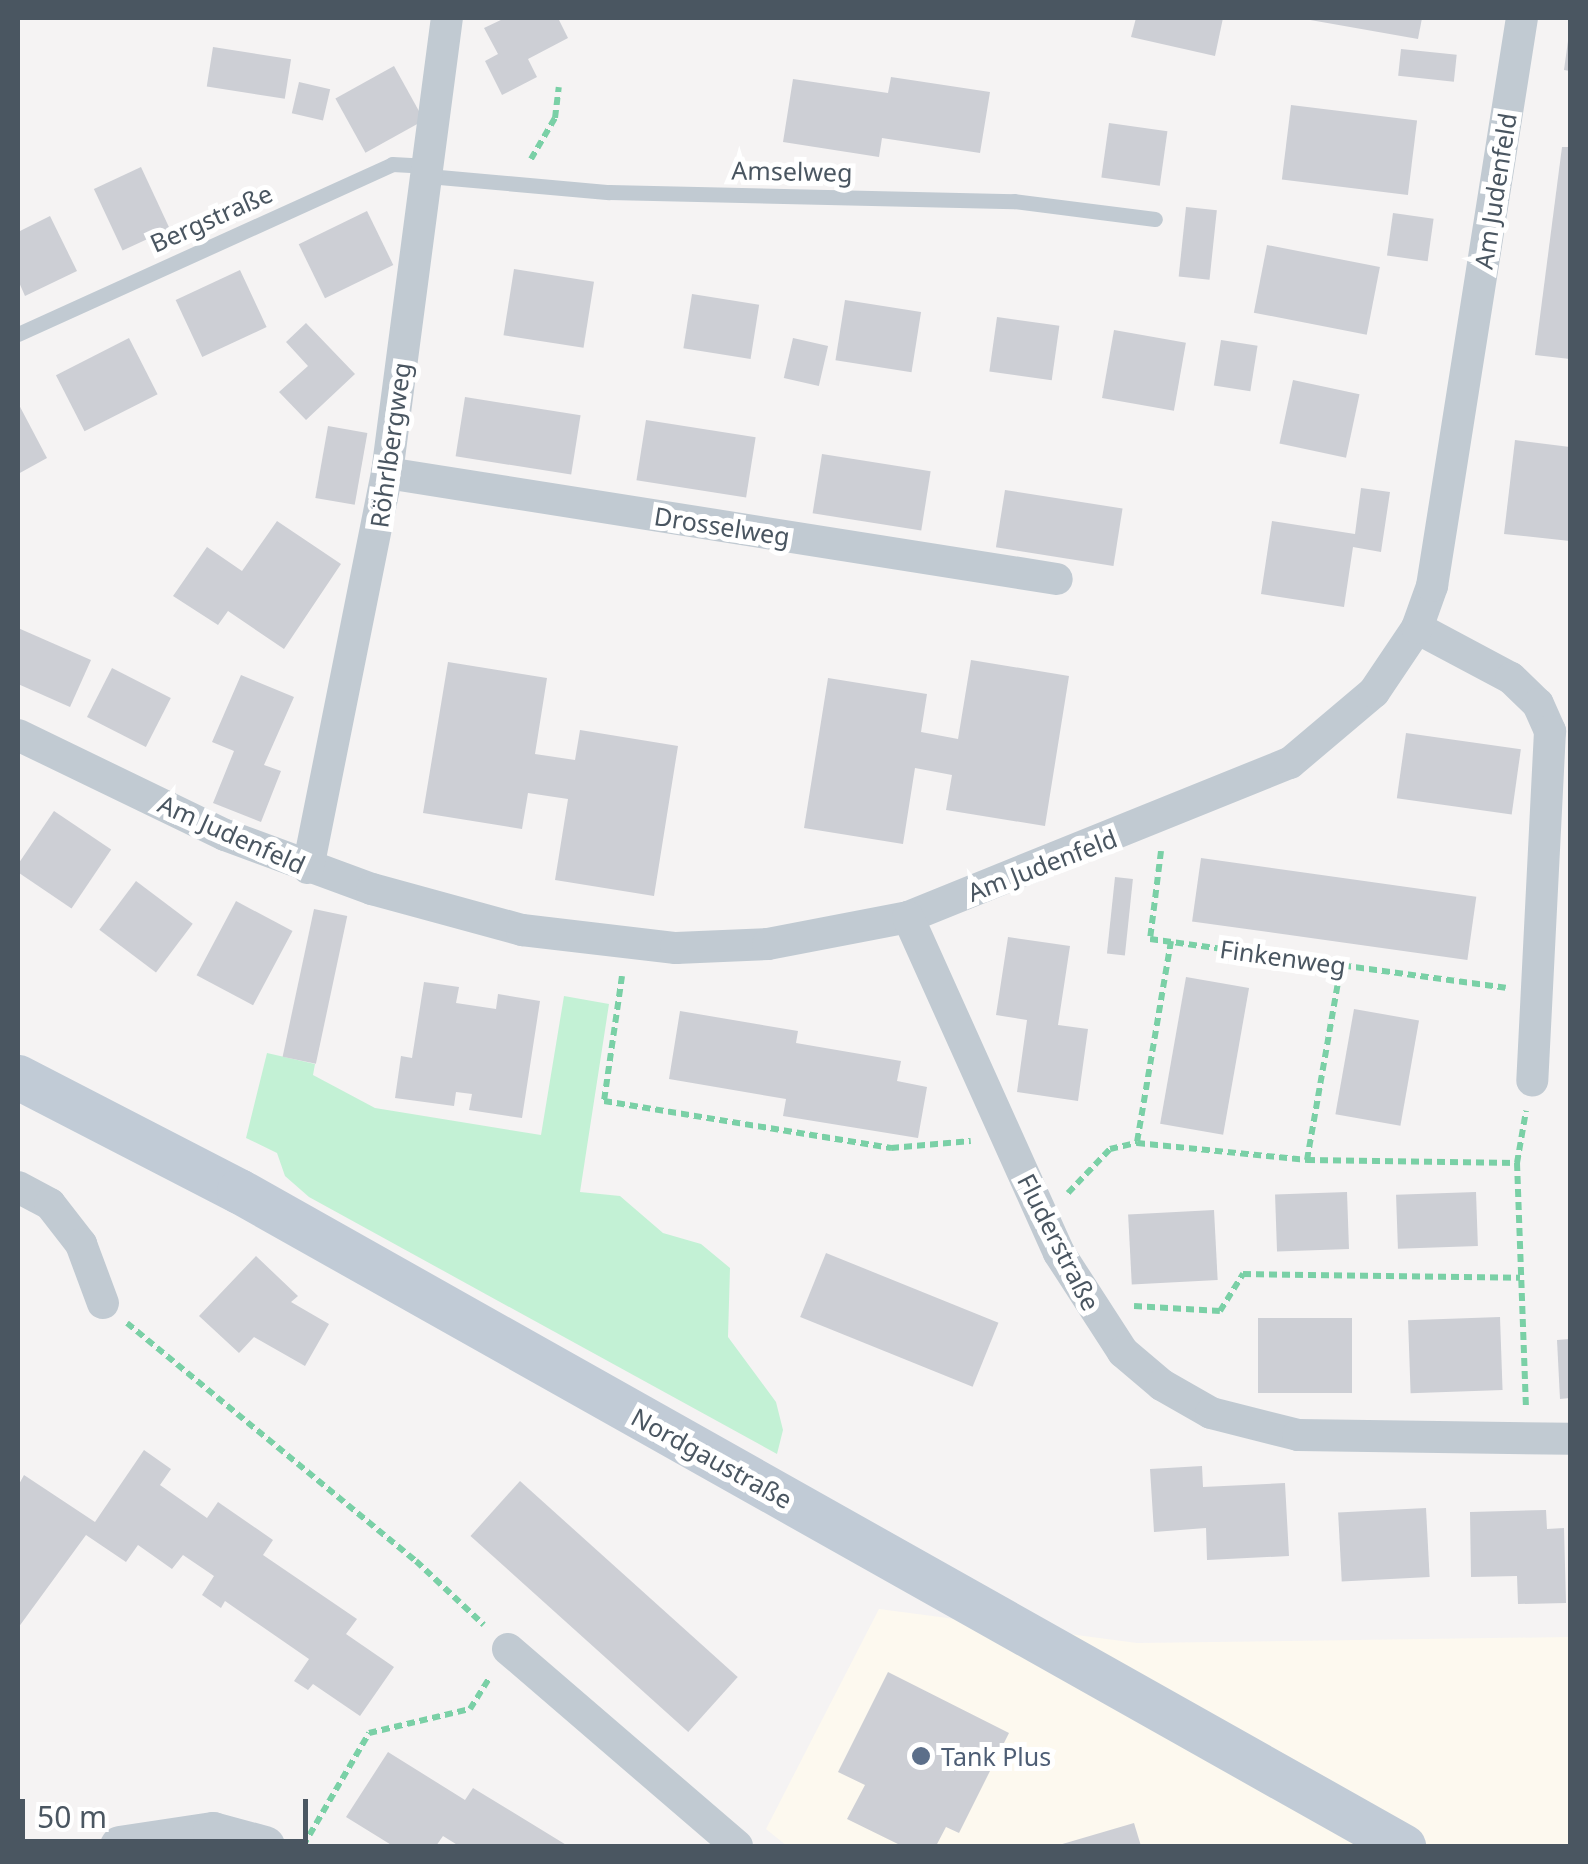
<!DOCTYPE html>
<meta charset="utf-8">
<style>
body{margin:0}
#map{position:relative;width:1588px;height:1864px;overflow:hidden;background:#f5f3f3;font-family:"Noto Sans",sans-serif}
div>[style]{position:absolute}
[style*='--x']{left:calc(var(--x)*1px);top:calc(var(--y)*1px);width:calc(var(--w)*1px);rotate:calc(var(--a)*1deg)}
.commercial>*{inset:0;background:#fdf9ef}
.green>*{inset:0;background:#c3f1d5}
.building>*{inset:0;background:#cdcfd5;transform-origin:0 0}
.path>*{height:6px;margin-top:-3px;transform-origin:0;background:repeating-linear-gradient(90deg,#7ad0a6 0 8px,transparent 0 13px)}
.service>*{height:15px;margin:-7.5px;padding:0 7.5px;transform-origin:7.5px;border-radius:7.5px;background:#c1cad2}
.minor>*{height:32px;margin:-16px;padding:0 16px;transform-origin:16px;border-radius:16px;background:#c1cad2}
.tertiary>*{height:40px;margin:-20px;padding:0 20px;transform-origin:20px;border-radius:20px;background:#c1cad2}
.secondary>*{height:45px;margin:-22.5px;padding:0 22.5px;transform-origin:22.5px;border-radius:22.5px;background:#c1cbd6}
.dots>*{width:28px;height:28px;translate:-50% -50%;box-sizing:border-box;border:5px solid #fff;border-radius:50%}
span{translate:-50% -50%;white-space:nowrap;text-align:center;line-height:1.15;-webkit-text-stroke:10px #fff;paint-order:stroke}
.street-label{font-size:25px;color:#4a5661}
.service-label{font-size:25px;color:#4e5e75}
.left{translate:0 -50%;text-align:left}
.frame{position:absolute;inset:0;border:20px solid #4a5661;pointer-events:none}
.scale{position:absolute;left:20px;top:1799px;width:288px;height:45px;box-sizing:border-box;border:5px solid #4a5661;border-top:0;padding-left:12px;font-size:30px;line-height:35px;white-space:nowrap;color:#4a5661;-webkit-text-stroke:8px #fff;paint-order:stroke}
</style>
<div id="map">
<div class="commercial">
<i style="clip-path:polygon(879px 1609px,1137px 1643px,1570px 1637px,1570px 1846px,787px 1846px,766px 1829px)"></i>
</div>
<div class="green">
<i style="clip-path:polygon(564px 996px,609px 1004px,580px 1192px,620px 1196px,663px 1233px,701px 1244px,730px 1268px,728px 1337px,776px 1402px,783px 1430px,777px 1454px,309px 1197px,285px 1176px,277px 1153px,246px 1138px,267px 1053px,315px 1064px,313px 1075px,375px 1108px,541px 1135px)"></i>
</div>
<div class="building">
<i style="clip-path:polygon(505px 18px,558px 18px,568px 38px,528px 59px,537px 77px,502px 95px,485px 61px,498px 54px,484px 28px)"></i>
<i style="clip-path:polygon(1136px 18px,1223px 18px,1215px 56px,1131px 37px)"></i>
<i style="clip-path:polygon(1299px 18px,1422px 18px,1418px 39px)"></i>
<i style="clip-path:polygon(1568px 41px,1570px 41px,1570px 71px,1564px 70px)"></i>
<i style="left:213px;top:47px;width:79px;height:40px;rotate:9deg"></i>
<i style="left:1401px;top:49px;width:56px;height:27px;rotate:6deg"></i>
<i style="left:394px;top:66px;width:62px;height:67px;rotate:61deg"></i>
<i style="clip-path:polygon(891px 77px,990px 92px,980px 153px,882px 138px,879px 157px,783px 142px,793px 79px,888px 93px)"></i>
<i style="left:299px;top:82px;width:32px;height:32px;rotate:13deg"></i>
<i style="left:1291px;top:105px;width:127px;height:75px;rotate:7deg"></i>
<i style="left:1109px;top:123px;width:59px;height:55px;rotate:8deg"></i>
<i style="clip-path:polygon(1562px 147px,1570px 147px,1570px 359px,1535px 355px)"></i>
<i style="left:141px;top:167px;width:68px;height:52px;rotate:65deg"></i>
<i style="left:1186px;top:207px;width:31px;height:70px;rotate:6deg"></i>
<i style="left:367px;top:211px;width:60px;height:76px;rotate:64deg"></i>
<i style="left:1393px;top:213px;width:41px;height:43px;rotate:8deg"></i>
<i style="clip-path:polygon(50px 216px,77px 271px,25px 296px,18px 280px,18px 232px)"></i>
<i style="left:1267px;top:245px;width:115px;height:69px;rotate:11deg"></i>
<i style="left:514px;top:269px;width:81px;height:67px;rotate:9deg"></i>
<i style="left:240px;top:270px;width:63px;height:71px;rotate:65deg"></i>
<i style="left:692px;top:294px;width:68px;height:55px;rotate:9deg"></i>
<i style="left:845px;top:300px;width:77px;height:61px;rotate:9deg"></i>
<i style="left:997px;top:317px;width:63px;height:55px;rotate:8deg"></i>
<i style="clip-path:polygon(306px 323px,355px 374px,306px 420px,279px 392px,308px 366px,286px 342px)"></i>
<i style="left:1114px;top:330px;width:73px;height:69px;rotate:10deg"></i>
<i style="left:129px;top:338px;width:63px;height:82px;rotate:63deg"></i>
<i style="left:793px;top:338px;width:36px;height:41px;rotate:13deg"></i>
<i style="left:1221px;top:340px;width:37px;height:46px;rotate:9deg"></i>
<i style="left:1293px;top:380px;width:68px;height:65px;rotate:12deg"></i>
<i style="left:465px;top:397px;width:117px;height:60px;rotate:9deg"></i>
<i style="clip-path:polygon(18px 403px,47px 458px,18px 474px)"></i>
<i style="left:646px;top:420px;width:111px;height:61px;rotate:9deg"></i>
<i style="left:328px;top:426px;width:40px;height:73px;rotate:10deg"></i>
<i style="clip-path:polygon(1515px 440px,1570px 447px,1570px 541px,1504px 534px)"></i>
<i style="left:822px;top:454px;width:110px;height:60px;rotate:9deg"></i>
<i style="clip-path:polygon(1361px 488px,1390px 492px,1381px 552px,1353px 547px,1344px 607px,1261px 594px,1272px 521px,1355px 534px)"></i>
<i style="left:1005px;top:490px;width:119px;height:58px;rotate:9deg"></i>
<i style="clip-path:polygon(277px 521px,341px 564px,284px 649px,228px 611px,218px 625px,173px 596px,207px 547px,242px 571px)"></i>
<i style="clip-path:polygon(18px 628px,91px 660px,70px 707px,18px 684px)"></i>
<i style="clip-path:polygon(971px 660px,1069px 676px,1045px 826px,946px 810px,952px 775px,915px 768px,903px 844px,804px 828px,828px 678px,927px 694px,921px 732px,958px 739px)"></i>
<i style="clip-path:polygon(448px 662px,547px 678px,535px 754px,575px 760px,580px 730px,678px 746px,654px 896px,555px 880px,568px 799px,528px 793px,522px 829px,423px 813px)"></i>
<i style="left:112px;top:668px;width:66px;height:55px;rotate:27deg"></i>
<i style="clip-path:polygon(241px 675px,294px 697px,264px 765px,281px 771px,261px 822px,213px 803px,234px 751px,212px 742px)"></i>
<i style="left:1406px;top:733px;width:116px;height:66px;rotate:8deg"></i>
<i style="left:54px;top:811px;width:69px;height:71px;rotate:34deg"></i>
<i style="left:1201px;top:858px;width:278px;height:64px;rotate:8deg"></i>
<i style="left:1115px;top:877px;width:18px;height:77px;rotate:6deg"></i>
<i style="left:136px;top:881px;width:71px;height:61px;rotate:37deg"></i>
<i style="left:236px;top:901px;width:64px;height:84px;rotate:28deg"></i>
<i style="left:314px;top:909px;width:34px;height:151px;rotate:12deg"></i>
<i style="clip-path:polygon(1008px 937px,1070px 946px,1058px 1025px,1088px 1029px,1078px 1101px,1017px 1092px,1027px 1020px,996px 1015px)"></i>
<i style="left:1186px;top:977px;width:64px;height:149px;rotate:10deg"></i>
<i style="clip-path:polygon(424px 982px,459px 987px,456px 1003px,496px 1009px,498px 994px,540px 1001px,522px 1118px,469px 1110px,472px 1094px,456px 1092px,454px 1106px,395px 1098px,401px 1056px,412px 1058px)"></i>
<i style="left:1354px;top:1009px;width:66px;height:107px;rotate:10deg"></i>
<i style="clip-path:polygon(680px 1011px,798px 1031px,796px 1043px,901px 1061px,897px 1081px,927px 1087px,918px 1138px,783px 1116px,786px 1099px,669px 1079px)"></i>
<i style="left:1347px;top:1192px;width:57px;height:72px;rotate:88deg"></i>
<i style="left:1476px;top:1192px;width:54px;height:80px;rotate:88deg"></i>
<i style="left:1214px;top:1210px;width:70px;height:86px;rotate:87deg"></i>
<i style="left:826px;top:1253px;width:186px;height:69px;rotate:22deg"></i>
<i style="clip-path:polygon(256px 1256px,298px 1296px,291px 1302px,329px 1324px,305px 1366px,254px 1337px,239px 1353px,199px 1316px)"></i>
<i style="left:1500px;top:1317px;width:73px;height:92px;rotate:88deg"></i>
<i style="left:1258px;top:1318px;width:94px;height:75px"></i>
<i style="clip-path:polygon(1570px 1339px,1570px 1398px,1560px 1399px,1557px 1340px)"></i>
<i style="clip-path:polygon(144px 1450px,171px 1469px,160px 1485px,207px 1518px,218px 1502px,273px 1540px,263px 1555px,357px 1619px,346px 1634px,394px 1667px,360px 1716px,313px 1684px,308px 1690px,294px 1681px,309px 1659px,225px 1601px,221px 1608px,202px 1595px,214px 1576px,183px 1555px,172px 1569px,138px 1545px,126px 1562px,86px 1535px,18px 1628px,18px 1486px,24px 1475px,95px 1522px)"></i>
<i style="clip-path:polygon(1202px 1466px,1203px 1487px,1285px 1483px,1289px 1556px,1207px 1560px,1206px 1528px,1154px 1532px,1150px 1469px)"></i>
<i style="left:520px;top:1481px;width:293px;height:74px;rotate:42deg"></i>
<i style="left:1426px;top:1508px;width:69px;height:88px;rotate:87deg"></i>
<i style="clip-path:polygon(1546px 1510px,1547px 1529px,1564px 1528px,1566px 1603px,1518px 1604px,1517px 1576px,1471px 1577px,1470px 1512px)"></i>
<i style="clip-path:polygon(888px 1672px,1009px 1733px,959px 1833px,946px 1827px,936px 1846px,902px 1846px,847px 1819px,865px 1785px,838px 1772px)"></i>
<i style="clip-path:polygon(388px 1752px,465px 1800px,473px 1788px,568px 1846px,459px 1846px,443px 1836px,436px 1846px,393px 1846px,346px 1817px)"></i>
<i style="clip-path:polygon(1134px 1823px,1141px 1846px,1059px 1846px,1059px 1845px)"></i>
</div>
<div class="path">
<i style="--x:531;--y:159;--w:48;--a:-59.7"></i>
<i style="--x:555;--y:118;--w:31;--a:-83"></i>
<i style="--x:1161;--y:851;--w:89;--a:97.1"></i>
<i style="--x:1150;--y:939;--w:359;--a:7.8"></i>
<i style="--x:1171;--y:941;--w:205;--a:99.6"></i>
<i style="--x:1137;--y:1143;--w:171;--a:5.7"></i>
<i style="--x:1307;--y:1160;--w:210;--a:0.8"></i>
<i style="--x:1517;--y:1163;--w:53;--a:-80.2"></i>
<i style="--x:622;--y:976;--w:126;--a:98.2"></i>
<i style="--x:604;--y:1101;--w:291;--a:9.3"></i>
<i style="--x:891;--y:1148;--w:80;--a:-5"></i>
<i style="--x:1307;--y:1160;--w:198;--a:-80.1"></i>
<i style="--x:1517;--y:1163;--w:244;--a:87.9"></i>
<i style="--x:1068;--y:1193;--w:61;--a:-46.3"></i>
<i style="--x:1110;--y:1149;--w:28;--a:-13"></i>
<i style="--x:1134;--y:1306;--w:86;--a:3.3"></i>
<i style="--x:1220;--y:1311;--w:44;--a:-58.1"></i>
<i style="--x:1243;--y:1274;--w:277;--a:0.8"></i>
<i style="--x:127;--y:1323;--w:374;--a:39.5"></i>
<i style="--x:416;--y:1561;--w:93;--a:43.3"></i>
<i style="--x:303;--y:1846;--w:131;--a:-59.7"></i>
<i style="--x:369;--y:1733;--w:104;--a:-13.4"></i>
<i style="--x:470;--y:1709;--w:38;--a:-58"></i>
</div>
<div class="service">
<i style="--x:428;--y:176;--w:182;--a:5.1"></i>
<i style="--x:609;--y:192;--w:405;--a:1.3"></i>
<i style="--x:1014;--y:201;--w:142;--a:7.3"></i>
<i style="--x:18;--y:334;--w:411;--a:-24.4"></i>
<i style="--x:392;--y:164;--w:37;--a:3"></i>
</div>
<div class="minor">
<i style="--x:387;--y:473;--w:678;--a:8.99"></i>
<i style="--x:1417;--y:628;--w:106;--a:28"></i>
<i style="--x:1511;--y:678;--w:37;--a:44"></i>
<i style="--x:1538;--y:704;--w:30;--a:66"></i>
<i style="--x:1550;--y:731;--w:350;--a:92.9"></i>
<i style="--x:18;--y:735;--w:230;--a:25.8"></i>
<i style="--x:225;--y:835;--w:157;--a:20.2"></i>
<i style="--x:372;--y:889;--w:156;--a:15.3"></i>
<i style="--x:522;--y:930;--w:155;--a:6.7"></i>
<i style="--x:676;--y:948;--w:92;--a:-2.5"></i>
<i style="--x:768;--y:944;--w:143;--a:-10.9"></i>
<i style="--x:908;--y:917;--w:412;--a:-22"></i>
<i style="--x:1290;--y:763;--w:110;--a:-40.2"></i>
<i style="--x:1374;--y:692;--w:77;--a:-56.1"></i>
<i style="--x:1417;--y:628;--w:45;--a:-70.3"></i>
<i style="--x:1432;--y:586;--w:575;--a:-81"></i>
<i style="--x:308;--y:868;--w:403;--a:-78.7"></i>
<i style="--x:387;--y:473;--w:459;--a:-82.5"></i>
<i style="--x:908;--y:917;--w:368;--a:65.8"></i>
<i style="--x:1059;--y:1253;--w:118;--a:57.1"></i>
<i style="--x:1123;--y:1352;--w:51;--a:40.2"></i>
<i style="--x:1162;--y:1385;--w:56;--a:29.7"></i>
<i style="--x:1211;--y:1413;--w:90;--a:14.2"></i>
<i style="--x:1298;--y:1435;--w:272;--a:0.8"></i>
<i style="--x:18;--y:1187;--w:36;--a:28"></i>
<i style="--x:50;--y:1204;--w:51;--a:52.2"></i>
<i style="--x:81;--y:1244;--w:63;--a:69.6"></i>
<i style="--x:508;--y:1649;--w:302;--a:40.7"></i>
</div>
<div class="tertiary">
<i style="--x:120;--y:1846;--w:94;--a:-8.6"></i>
<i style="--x:213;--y:1832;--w:54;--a:15.1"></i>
</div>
<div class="secondary">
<i style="--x:18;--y:1077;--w:249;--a:27.3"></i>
<i style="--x:239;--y:1191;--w:1336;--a:29.37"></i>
</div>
<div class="dots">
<i style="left:921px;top:1756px;background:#5c6f8a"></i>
</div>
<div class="street-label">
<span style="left:792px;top:171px;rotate:1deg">Amselweg</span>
<span style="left:1495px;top:191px;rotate:-81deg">Am Judenfeld</span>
<span style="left:211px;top:218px;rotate:-24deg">Bergstraße</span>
<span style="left:390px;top:445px;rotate:-82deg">Röhrlbergweg</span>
<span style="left:722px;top:526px;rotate:9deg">Drosselweg</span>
<span style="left:232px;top:834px;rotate:24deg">Am Judenfeld</span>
<span style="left:1042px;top:865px;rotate:-21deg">Am Judenfeld</span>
<span style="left:1283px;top:957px;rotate:8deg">Finkenweg</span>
<span style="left:1059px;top:1242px;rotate:63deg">Fluderstraße</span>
<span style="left:712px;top:1458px;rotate:29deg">Nordgaustraße</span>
</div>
<div class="service-label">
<span class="left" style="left:941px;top:1756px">Tank Plus</span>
</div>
<div class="frame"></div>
<div class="scale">50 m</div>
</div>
